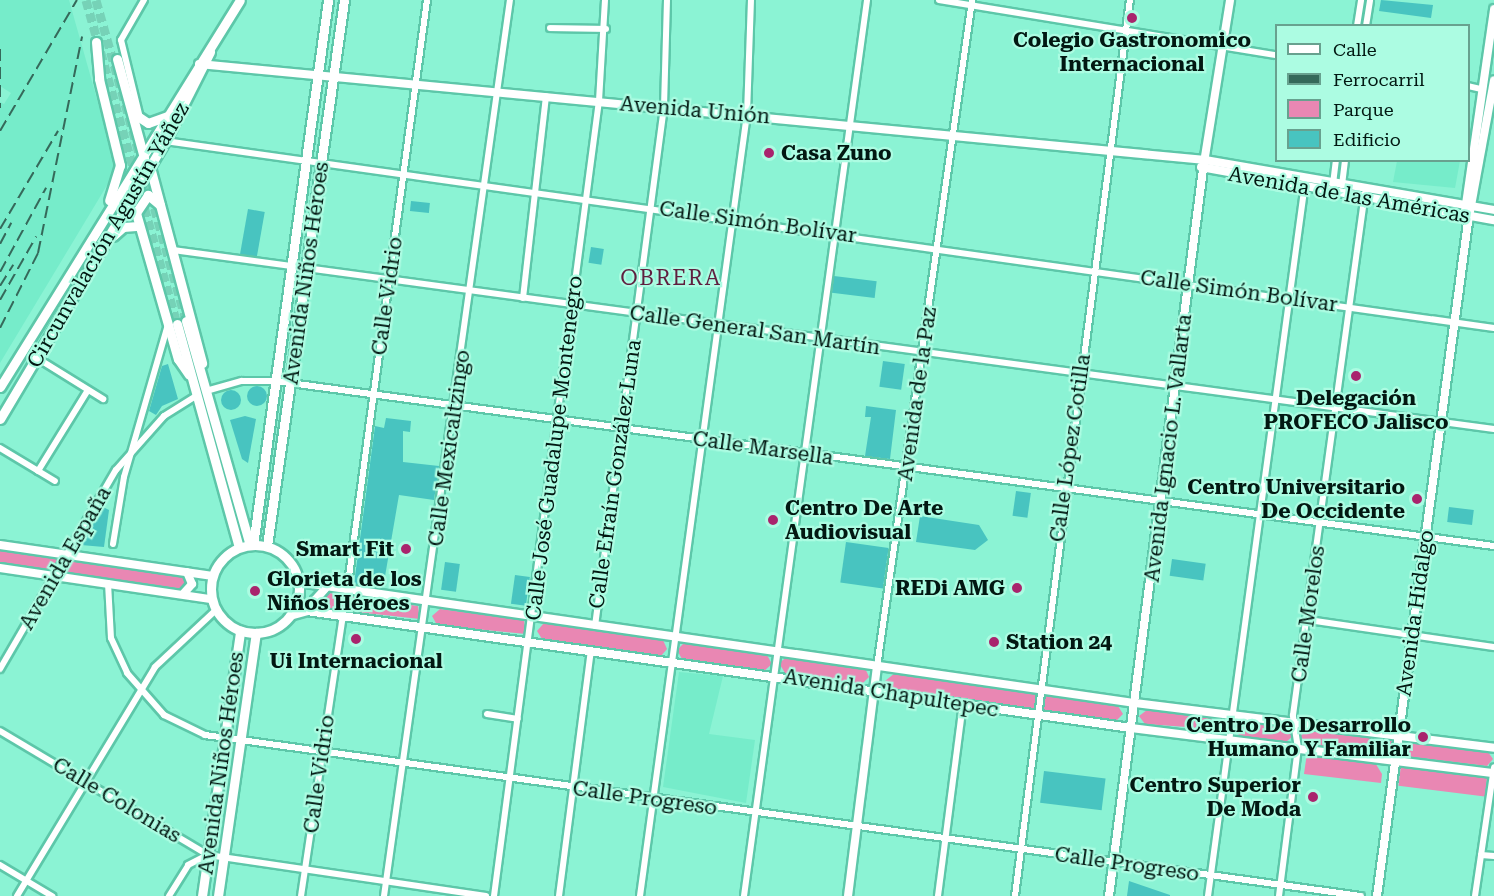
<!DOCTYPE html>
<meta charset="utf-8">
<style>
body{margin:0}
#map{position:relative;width:1494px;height:896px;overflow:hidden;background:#8bf3d4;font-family:"Roboto Serif",serif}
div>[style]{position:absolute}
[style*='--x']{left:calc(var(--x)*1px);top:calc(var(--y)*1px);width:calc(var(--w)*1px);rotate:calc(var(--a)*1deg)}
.built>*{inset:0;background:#76ecca}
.green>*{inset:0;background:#e987b3;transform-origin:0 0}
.building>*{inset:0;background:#48c4c0;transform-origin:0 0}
.round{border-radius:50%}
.primary-tunnel>*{height:9px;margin-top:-4.5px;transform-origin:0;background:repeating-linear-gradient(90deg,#76d2b7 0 9px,transparent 0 13.5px)}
.roads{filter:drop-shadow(2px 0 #5dc7a9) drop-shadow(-2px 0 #5dc7a9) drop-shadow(0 2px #5dc7a9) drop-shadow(0 -2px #5dc7a9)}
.street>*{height:6px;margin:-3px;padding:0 3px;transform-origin:3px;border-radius:3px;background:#fff}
.secondary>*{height:8px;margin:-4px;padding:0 4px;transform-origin:4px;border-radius:4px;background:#fff}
.primary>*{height:9px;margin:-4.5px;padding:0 4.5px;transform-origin:4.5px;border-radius:4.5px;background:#fff}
.primary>.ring{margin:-4.5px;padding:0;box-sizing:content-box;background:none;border:9px solid #fff;border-radius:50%}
.rail>*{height:2px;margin-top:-1px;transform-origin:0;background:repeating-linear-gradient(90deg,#35695a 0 12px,transparent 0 18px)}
.dots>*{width:16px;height:16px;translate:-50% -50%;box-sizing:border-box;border:3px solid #acfce2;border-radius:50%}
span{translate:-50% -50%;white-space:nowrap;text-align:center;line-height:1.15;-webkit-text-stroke:4.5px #acfce2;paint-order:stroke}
.poi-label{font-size:21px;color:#021812;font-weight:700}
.left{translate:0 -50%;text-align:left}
.right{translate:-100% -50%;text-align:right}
.street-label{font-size:21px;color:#021812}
.neighbourhood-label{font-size:22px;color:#5f1f3f;letter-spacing:1.5px}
.legend{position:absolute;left:1275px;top:24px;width:195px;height:138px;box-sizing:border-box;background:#acfce2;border:2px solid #68a18f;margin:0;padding:8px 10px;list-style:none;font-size:18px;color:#021812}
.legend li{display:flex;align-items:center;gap:12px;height:30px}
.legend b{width:30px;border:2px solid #68a18f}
</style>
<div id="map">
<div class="built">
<i style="clip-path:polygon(0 0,69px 0,115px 163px,115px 172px,0 363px,0 102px,4px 104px,11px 93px,0 86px)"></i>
<i style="clip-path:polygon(1397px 161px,1460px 161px,1455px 188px,1393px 182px)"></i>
<i style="clip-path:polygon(679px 672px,723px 676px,709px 734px,755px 740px,746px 803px,663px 787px)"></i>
</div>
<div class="green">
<i style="left:0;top:550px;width:62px;height:13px;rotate:8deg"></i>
<i style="clip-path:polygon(68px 559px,186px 576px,190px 581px,184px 589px,64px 572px)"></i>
<i style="clip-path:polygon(322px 592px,418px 606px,420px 619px,320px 608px,317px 598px)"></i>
<i style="clip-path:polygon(440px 609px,524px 620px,526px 634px,437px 625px,432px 616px)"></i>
<i style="clip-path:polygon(544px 623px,663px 640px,667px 649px,661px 656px,542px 639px,537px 631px)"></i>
<i style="clip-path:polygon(684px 643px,767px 655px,772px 664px,764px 671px,682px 659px,677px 650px)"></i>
<i style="clip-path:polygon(787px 657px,865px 668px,869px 677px,862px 684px,785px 673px,779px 663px)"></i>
<i style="clip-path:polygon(895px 673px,1118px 706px,1123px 714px,1116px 721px,893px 690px,885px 681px)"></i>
<i style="clip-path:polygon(1147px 710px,1223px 719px,1228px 730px,1145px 724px,1139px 716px)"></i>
<i style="clip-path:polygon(1244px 722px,1289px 728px,1294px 735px,1286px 742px,1239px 736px,1236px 726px)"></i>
<i style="clip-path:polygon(1310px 729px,1488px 752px,1493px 759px,1487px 766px,1307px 744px,1300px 736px)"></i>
<i style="clip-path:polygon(1307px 753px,1374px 761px,1382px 774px,1381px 783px,1304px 774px)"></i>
<i style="left:1401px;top:765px;width:87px;height:21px;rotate:7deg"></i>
</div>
<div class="building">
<i style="clip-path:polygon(1381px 0,1433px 5px,1431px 18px,1379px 11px)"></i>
<i style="left:411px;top:201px;width:19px;height:10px;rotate:6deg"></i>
<i style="left:248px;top:209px;width:17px;height:46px;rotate:10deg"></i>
<i style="left:591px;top:247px;width:13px;height:16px;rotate:9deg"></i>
<i style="left:834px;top:276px;width:43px;height:17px;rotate:7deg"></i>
<i style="left:883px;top:361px;width:22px;height:26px;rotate:8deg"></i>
<i style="clip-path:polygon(168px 364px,178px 399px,162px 406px,156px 415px,149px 411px,162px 366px)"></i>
<i class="round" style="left:247px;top:386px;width:20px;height:20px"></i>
<i class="round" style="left:221px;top:390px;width:20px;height:20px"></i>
<i style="clip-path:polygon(866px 406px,896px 410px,890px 459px,865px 456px,871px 417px,865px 417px)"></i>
<i style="clip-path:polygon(245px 416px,256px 419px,248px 463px,242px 459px,230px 420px)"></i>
<i style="clip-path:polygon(386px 418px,411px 421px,410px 432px,403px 431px,403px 462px,439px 466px,434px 500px,399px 495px,383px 588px,354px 584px,375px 426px,384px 428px)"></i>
<i style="left:1016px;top:491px;width:15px;height:25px;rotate:8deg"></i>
<i style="clip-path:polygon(103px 507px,109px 510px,104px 547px,81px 545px)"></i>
<i style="left:1449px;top:507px;width:25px;height:15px;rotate:7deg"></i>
<i style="clip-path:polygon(920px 516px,979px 525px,988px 540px,975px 550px,916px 542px)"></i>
<i style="left:846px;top:542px;width:43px;height:41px;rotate:8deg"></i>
<i style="left:1172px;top:559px;width:34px;height:17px;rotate:8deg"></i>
<i style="left:445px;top:562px;width:15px;height:28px;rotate:8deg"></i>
<i style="left:515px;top:575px;width:15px;height:29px;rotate:8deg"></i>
<i style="left:1044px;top:771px;width:62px;height:32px;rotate:7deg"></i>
<i style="clip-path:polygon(1129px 881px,1170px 895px,1170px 896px,1127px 896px)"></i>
</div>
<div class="primary-tunnel">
<i style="--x:86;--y:0;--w:337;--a:74.3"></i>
<i style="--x:96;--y:0;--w:333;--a:74.3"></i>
</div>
<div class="roads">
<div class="street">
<i style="--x:939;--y:0;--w:341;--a:9.3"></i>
<i style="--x:1357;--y:26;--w:26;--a:-81"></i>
<i style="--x:1366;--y:26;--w:26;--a:-81"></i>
<i style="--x:550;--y:28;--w:56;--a:1"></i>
<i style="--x:1468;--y:86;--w:13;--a:13"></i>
<i style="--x:140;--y:118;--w:80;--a:-103.7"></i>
<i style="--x:121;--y:40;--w:46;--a:-60.1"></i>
<i style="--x:165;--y:141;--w:1342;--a:8.01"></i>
<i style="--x:1333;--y:184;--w:24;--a:-83"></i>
<i style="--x:1342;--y:185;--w:25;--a:-83"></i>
<i style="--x:173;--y:250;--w:1333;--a:7.72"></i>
<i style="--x:523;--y:298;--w:203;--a:-83.5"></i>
<i style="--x:37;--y:358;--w:78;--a:31.8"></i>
<i style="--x:206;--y:391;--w:37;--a:-16"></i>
<i style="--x:242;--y:381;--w:33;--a:0"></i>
<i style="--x:275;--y:381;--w:1230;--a:7.71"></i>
<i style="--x:0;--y:448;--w:64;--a:31"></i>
<i style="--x:38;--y:471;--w:95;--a:-58.3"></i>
<i style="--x:113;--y:544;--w:68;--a:-80.7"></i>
<i style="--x:124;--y:477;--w:158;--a:-73.9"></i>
<i style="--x:108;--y:583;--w:55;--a:86.9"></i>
<i style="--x:111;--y:638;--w:38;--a:65"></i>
<i style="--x:127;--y:673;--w:56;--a:48.6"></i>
<i style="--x:164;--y:715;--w:46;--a:26"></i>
<i style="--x:205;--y:735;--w:1167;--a:7.93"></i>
<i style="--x:347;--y:591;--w:596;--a:-82.29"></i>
<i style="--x:1308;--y:620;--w:188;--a:8.3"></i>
<i style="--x:595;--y:626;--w:524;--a:-82.43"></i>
<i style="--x:664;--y:107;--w:107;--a:-88.4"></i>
<i style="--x:877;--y:667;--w:674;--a:-81.89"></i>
<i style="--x:0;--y:669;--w:230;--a:-59.8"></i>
<i style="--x:116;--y:470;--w:72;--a:-48.4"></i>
<i style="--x:164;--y:416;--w:40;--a:-32"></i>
<i style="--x:487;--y:714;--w:31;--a:9"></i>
<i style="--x:0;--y:731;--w:242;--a:30.8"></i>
<i style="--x:208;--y:855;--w:281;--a:8.4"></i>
<i style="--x:1481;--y:855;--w:13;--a:4"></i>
<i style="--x:0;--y:865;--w:61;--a:30.8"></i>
<i style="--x:17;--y:896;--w:267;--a:-58.9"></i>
<i style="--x:155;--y:667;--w:83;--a:-43.1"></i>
<i style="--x:169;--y:896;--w:36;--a:-58"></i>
<i style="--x:188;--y:865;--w:22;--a:-27"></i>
<i style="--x:301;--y:896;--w:283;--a:-81.5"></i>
<i style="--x:384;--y:896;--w:905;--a:-82"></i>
<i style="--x:494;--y:896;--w:802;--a:-82.48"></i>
<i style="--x:599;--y:101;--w:101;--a:-86.6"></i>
<i style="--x:559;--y:896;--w:248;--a:-82.6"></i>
<i style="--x:640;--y:896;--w:789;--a:-82.21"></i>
<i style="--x:747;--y:114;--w:114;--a:-88"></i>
<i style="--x:744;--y:896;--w:904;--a:-82.18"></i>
<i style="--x:938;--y:896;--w:194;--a:-82.6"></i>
<i style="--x:1015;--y:896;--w:903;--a:-82.69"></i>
<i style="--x:1208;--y:896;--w:720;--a:-82.25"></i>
<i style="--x:1279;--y:896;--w:149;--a:-82.7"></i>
<i style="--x:1298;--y:748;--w:33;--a:-99"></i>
<i style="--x:1293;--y:715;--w:527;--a:-82.15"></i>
<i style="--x:1475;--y:896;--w:130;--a:-81.6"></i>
</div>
<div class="secondary">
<i style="--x:199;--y:64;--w:1011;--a:5.45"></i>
<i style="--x:1205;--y:160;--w:293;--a:9.8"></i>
<i style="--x:1201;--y:167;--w:298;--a:10.3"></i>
<i style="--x:1465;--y:211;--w:204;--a:-81.8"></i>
<i style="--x:0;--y:545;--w:215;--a:8.3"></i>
<i style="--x:0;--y:568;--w:213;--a:8.4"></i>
<i style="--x:298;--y:582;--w:846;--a:8.23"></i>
<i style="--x:1135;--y:703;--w:362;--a:7.1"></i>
<i style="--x:184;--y:593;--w:12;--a:-48"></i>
<i style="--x:192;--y:584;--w:13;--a:-113"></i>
<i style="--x:320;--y:613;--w:14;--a:-111"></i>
<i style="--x:315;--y:600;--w:15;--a:-48"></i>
<i style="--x:290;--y:616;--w:18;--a:-16"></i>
<i style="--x:307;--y:611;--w:832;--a:8.08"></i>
<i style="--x:1131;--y:728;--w:366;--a:7.1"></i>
<i style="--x:848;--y:896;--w:231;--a:-82.8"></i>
<i style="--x:1109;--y:896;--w:733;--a:-82.63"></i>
<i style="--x:1203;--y:169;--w:171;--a:-80.9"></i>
<i style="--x:1377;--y:896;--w:680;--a:-82.31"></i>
<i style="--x:1468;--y:222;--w:144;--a:-79.6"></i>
</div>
<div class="primary">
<i style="--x:96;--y:42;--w:37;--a:85"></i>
<i style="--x:99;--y:79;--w:89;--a:76.3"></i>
<i style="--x:120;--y:165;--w:37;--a:107"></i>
<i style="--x:117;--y:59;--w:103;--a:74.7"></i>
<i style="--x:133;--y:113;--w:18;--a:34"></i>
<i style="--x:148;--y:123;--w:20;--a:-20"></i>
<i style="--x:150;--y:167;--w:203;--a:75.1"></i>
<i style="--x:160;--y:205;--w:16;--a:-140"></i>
<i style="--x:148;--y:195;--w:22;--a:124"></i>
<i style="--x:136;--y:213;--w:152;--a:74"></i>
<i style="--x:178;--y:359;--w:19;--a:55"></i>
<i style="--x:113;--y:236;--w:13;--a:-42"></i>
<i style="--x:123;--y:227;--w:16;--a:-4"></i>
<i style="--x:186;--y:321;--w:233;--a:74.1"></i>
<i style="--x:177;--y:324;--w:231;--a:74.5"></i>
<i style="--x:0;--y:387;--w:455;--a:-58.2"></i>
<i style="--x:0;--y:419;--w:323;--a:-59.3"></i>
<i style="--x:165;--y:141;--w:100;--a:-63.2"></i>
<i style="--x:253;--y:545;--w:550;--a:-82.16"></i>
<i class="ring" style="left:211px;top:545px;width:79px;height:79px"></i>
<i style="--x:267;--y:546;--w:551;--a:-81.97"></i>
<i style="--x:202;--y:896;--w:268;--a:-81.8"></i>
<i style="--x:218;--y:896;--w:266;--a:-81.8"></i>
</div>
</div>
<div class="rail">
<i style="--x:0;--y:49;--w:59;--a:90"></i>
<i style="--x:0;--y:131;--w:152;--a:-59.6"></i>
<i style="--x:0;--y:229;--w:114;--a:-59.4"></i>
<i style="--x:0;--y:244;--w:24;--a:-62"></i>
<i style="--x:0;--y:272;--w:96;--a:-61.3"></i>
<i style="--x:0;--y:286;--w:25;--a:-58"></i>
<i style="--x:0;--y:300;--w:73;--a:-60.3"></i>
<i style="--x:0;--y:328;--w:84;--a:-63.1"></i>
<i style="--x:38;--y:253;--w:221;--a:-78.5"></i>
</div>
<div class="dots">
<i style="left:1132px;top:18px;background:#a9246d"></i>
<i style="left:769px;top:153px;background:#a9246d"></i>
<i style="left:1356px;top:376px;background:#a9246d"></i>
<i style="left:1417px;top:499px;background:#a9246d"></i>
<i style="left:773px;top:520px;background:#a9246d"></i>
<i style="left:406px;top:549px;background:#a9246d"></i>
<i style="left:1017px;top:588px;background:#a9246d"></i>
<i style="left:255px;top:591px;background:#a9246d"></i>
<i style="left:356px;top:639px;background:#a9246d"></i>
<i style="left:994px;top:642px;background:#a9246d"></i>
<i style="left:1423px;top:737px;background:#a9246d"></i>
<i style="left:1313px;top:797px;background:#a9246d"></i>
</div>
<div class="poi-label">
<span style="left:1132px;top:52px">Colegio Gastronomico<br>Internacional</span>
<span class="left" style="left:781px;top:153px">Casa Zuno</span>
<span style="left:1356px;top:410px">Delegación<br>PROFECO Jalisco</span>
<span class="right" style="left:1405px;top:499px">Centro Universitario<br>De Occidente</span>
<span class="left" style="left:785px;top:520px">Centro De Arte<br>Audiovisual</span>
<span class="right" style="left:394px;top:549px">Smart Fit</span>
<span class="left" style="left:267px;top:591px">Glorieta de los<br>Niños Héroes</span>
<span class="right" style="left:1005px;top:588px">REDi AMG</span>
<span class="left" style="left:1006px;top:642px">Station 24</span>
<span style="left:356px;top:661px">Ui Internacional</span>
<span class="right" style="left:1411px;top:737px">Centro De Desarrollo<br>Humano Y Familiar</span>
<span class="right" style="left:1301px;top:797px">Centro Superior<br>De Moda</span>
</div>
<div class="street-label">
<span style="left:695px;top:110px;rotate:5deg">Avenida Unión</span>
<span style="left:1349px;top:195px;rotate:10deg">Avenida de las Américas</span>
<span style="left:758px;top:222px;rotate:8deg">Calle Simón Bolívar</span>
<span style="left:108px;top:235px;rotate:-60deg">Circunvalación Agustín Yáñez</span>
<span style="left:306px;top:273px;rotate:-82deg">Avenida Niños Héroes</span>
<span style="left:1239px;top:291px;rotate:8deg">Calle Simón Bolívar</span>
<span style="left:387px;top:296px;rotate:-82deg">Calle Vidrio</span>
<span style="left:755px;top:330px;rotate:8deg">Calle General San Martín</span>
<span style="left:917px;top:394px;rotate:-82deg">Avenida de la Paz</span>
<span style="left:449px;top:448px;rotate:-82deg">Calle Mexicaltzingo</span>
<span style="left:554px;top:448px;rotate:-83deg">Calle José Guadalupe Montenegro</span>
<span style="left:763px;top:448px;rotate:8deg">Calle Marsella</span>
<span style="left:1070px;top:448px;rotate:-82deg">Calle López Cotilla</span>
<span style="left:1168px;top:448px;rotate:-83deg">Avenida Ignacio L. Vallarta</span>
<span style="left:615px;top:474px;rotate:-82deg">Calle Efraín González Luna</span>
<span style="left:65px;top:558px;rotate:-60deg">Avenida España</span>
<span style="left:1415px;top:613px;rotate:-82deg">Avenida Hidalgo</span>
<span style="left:1308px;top:614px;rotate:-82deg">Calle Morelos</span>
<span style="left:891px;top:693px;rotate:9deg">Avenida Chapultepec</span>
<span style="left:221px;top:763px;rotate:-82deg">Avenida Niños Héroes</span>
<span style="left:319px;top:774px;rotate:-82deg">Calle Vidrio</span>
<span style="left:645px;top:798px;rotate:8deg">Calle Progreso</span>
<span style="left:117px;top:800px;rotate:31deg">Calle Colonias</span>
<span style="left:1127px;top:864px;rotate:8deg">Calle Progreso</span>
</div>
<div class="neighbourhood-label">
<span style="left:671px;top:278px">OBRERA</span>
</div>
<ul class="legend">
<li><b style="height:8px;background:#fff"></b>Calle</li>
<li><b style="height:8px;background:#35695a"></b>Ferrocarril</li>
<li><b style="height:16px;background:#e987b3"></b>Parque</li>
<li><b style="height:16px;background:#48c4c0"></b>Edificio</li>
</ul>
</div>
